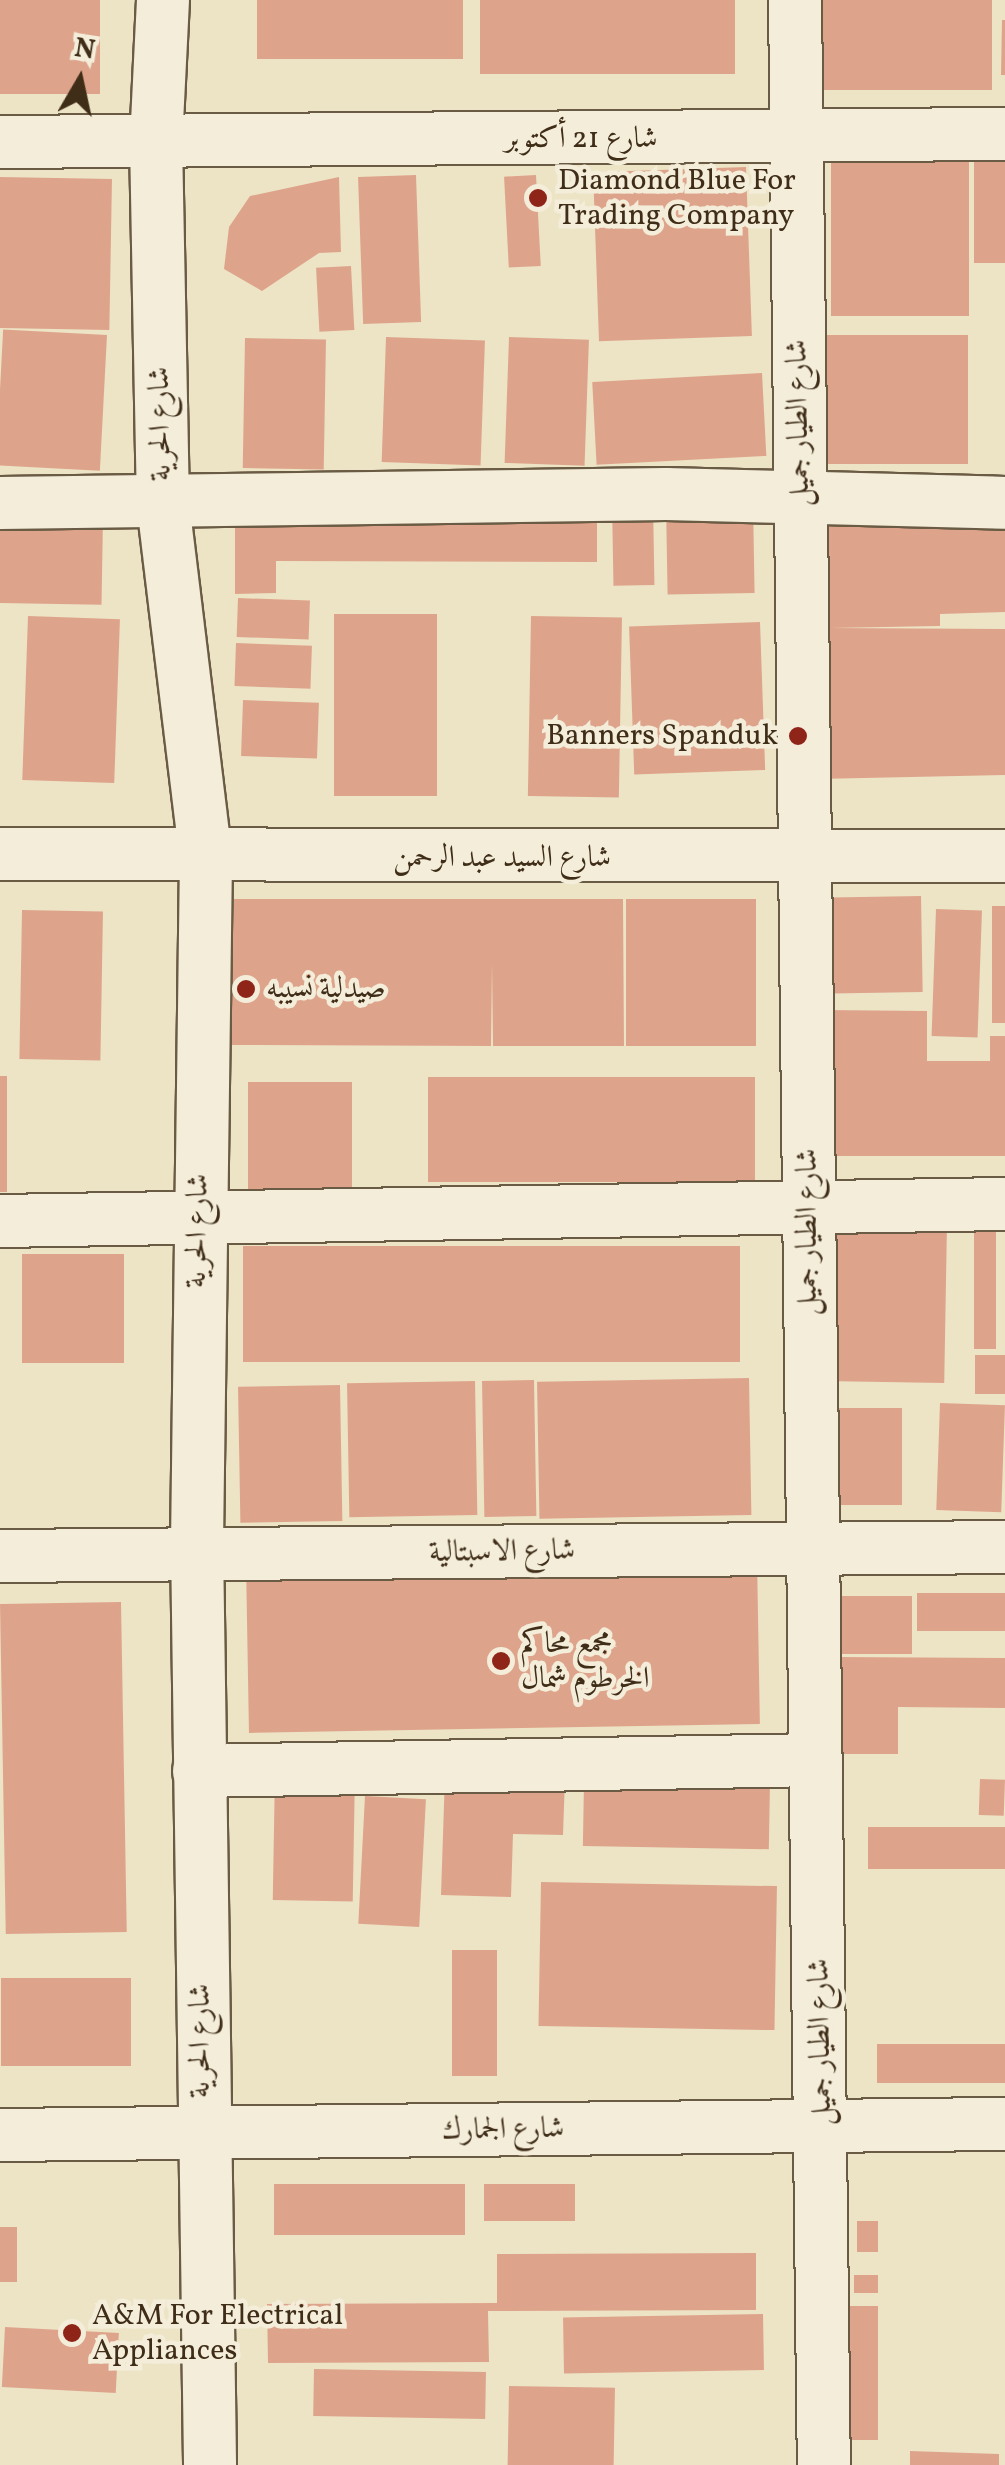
<!DOCTYPE html>
<meta charset="utf-8">
<style>
body{margin:0}
#map{position:relative;width:1005px;height:2465px;overflow:hidden;background:#ede4c6;font-family:Vollkorn,Amiri,serif}
div>[style]{position:absolute}
[style*='--x']{left:calc(var(--x)*1px);top:calc(var(--y)*1px);width:calc(var(--w)*1px);rotate:calc(var(--a)*1deg)}
.building>*{inset:0;background:#dea48b;transform-origin:0 0}
.roads{filter:drop-shadow(2px 0 #6a5b44) drop-shadow(-2px 0 #6a5b44) drop-shadow(0 2px #6a5b44) drop-shadow(0 -2px #6a5b44)}
.minor>*{height:52px;margin:-26px;padding:0 26px;transform-origin:26px;border-radius:26px;background:#f3edda}
.dots>*{width:28px;height:28px;translate:-50% -50%;box-sizing:border-box;border:5px solid #f3edda;border-radius:50%}
span{translate:-50% -50%;white-space:nowrap;text-align:center;line-height:1.15;-webkit-text-stroke:9px #f3edda;paint-order:stroke}
.street-label{font-size:30px;color:#3f2d18}
.poi-label{font-size:30px;color:#3f2d18}
.left{translate:0 -50%;text-align:left}
.right{translate:-100% -50%;text-align:right}
.north{position:absolute;left:30px;top:30px;width:100px;height:100px;-webkit-text-stroke:8px #f3edda;paint-order:stroke;rotate:9deg;font-size:28px;font-weight:700;line-height:40px;text-align:center;color:#3f2d18}
.north::after{content:'';display:block;margin:auto;width:35px;height:45px;background:#3f2d18;clip-path:polygon(50% 0,100% 100%,50% 72%,0 100%)}
</style>
<div id="map">
<div class="building">
<i style="left:0;top:0;width:100px;height:94px"></i>
<i style="left:257px;top:0;width:206px;height:59px"></i>
<i style="left:480px;top:0;width:255px;height:74px"></i>
<i style="left:822px;top:0;width:170px;height:90px"></i>
<i style="clip-path:polygon(1002px 20px,1005px 20px,1005px 75px,1001px 75px)"></i>
<i style="left:1005px;top:155px;width:108px;height:31px;rotate:90deg"></i>
<i style="left:831px;top:162px;width:138px;height:154px"></i>
<i style="left:746px;top:167px;width:169px;height:153px;rotate:88deg"></i>
<i style="left:416px;top:175px;width:147px;height:58px;rotate:88deg"></i>
<i style="left:536px;top:175px;width:91px;height:32px;rotate:87deg"></i>
<i style="left:0;top:177px;width:112px;height:151px;rotate:1deg"></i>
<i style="clip-path:polygon(339px 177px,341px 252px,319px 253px,262px 291px,224px 269px,229px 227px,250px 196px)"></i>
<i style="left:351px;top:266px;width:64px;height:35px;rotate:87deg"></i>
<i style="left:107px;top:335px;width:136px;height:104px;rotate:93deg"></i>
<i style="left:822px;top:335px;width:146px;height:129px"></i>
<i style="left:386px;top:337px;width:99px;height:125px;rotate:2deg"></i>
<i style="left:509px;top:337px;width:80px;height:126px;rotate:2deg"></i>
<i style="left:245px;top:338px;width:81px;height:130px;rotate:1deg"></i>
<i style="left:762px;top:373px;width:83px;height:170px;rotate:87deg"></i>
<i style="left:653px;top:502px;width:83px;height:41px;rotate:89deg"></i>
<i style="left:753px;top:502px;width:91px;height:87px;rotate:89deg"></i>
<i style="clip-path:polygon(235px 511px,597px 512px,597px 562px,276px 561px,276px 593px,235px 594px)"></i>
<i style="clip-path:polygon(1005px 512px,1005px 612px,940px 614px,940px 626px,830px 628px,1005px 629px,1005px 775px,817px 779px,813px 516px)"></i>
<i style="left:0;top:518px;width:103px;height:85px;rotate:1deg"></i>
<i style="left:238px;top:598px;width:72px;height:39px;rotate:2deg"></i>
<i style="left:334px;top:614px;width:103px;height:182px"></i>
<i style="left:28px;top:616px;width:92px;height:164px;rotate:2deg"></i>
<i style="left:531px;top:616px;width:91px;height:180px;rotate:1deg"></i>
<i style="left:760px;top:622px;width:148px;height:131px;rotate:88deg"></i>
<i style="left:236px;top:643px;width:76px;height:43px;rotate:2deg"></i>
<i style="left:243px;top:700px;width:76px;height:56px;rotate:2deg"></i>
<i style="left:921px;top:896px;width:96px;height:105px;rotate:89deg"></i>
<i style="clip-path:polygon(230px 899px,623px 899px,624px 1046px,493px 1046px,492px 963px,491px 1046px,230px 1045px)"></i>
<i style="left:626px;top:899px;width:130px;height:147px"></i>
<i style="left:992px;top:906px;width:13px;height:117px"></i>
<i style="left:936px;top:909px;width:46px;height:127px;rotate:2deg"></i>
<i style="left:22px;top:910px;width:81px;height:149px;rotate:1deg"></i>
<i style="clip-path:polygon(823px 1010px,927px 1011px,927px 1061px,990px 1061px,990px 1036px,1005px 1036px,1005px 1156px,823px 1156px)"></i>
<i style="left:0;top:1076px;width:7px;height:116px"></i>
<i style="left:428px;top:1077px;width:327px;height:105px"></i>
<i style="left:248px;top:1082px;width:104px;height:115px"></i>
<i style="left:974px;top:1221px;width:22px;height:128px"></i>
<i style="left:825px;top:1223px;width:122px;height:158px;rotate:1deg"></i>
<i style="left:243px;top:1246px;width:497px;height:116px"></i>
<i style="left:22px;top:1254px;width:102px;height:109px"></i>
<i style="left:975px;top:1355px;width:30px;height:39px"></i>
<i style="left:749px;top:1378px;width:137px;height:212px;rotate:89deg"></i>
<i style="left:534px;top:1380px;width:136px;height:52px;rotate:89deg"></i>
<i style="left:475px;top:1381px;width:134px;height:128px;rotate:89deg"></i>
<i style="left:340px;top:1385px;width:136px;height:102px;rotate:89deg"></i>
<i style="left:940px;top:1403px;width:65px;height:107px;rotate:2deg"></i>
<i style="left:830px;top:1408px;width:72px;height:97px"></i>
<i style="left:757px;top:1558px;width:166px;height:511px;rotate:89deg"></i>
<i style="left:917px;top:1593px;width:88px;height:38px"></i>
<i style="left:838px;top:1596px;width:74px;height:58px"></i>
<i style="left:121px;top:1602px;width:330px;height:121px;rotate:89deg"></i>
<i style="clip-path:polygon(837px 1657px,1005px 1658px,1005px 1708px,898px 1707px,898px 1754px,837px 1754px)"></i>
<i style="left:275px;top:1771px;width:80px;height:129px;rotate:1deg"></i>
<i style="clip-path:polygon(445px 1774px,565px 1778px,563px 1835px,513px 1834px,511px 1897px,441px 1895px)"></i>
<i style="left:980px;top:1779px;width:25px;height:36px;rotate:2deg"></i>
<i style="left:584px;top:1781px;width:186px;height:65px;rotate:1deg"></i>
<i style="left:365px;top:1796px;width:61px;height:128px;rotate:3deg"></i>
<i style="left:1005px;top:1827px;width:42px;height:137px;rotate:90deg"></i>
<i style="left:541px;top:1882px;width:236px;height:144px;rotate:1deg"></i>
<i style="left:452px;top:1950px;width:45px;height:126px"></i>
<i style="left:1px;top:1978px;width:130px;height:88px"></i>
<i style="left:1005px;top:2044px;width:39px;height:128px;rotate:90deg"></i>
<i style="left:465px;top:2184px;width:51px;height:191px;rotate:90deg"></i>
<i style="left:484px;top:2184px;width:91px;height:37px"></i>
<i style="left:857px;top:2221px;width:21px;height:31px"></i>
<i style="left:0;top:2227px;width:17px;height:55px"></i>
<i style="clip-path:polygon(756px 2253px,756px 2310px,488px 2311px,489px 2362px,268px 2363px,267px 2304px,497px 2303px,497px 2254px)"></i>
<i style="left:878px;top:2275px;width:18px;height:24px;rotate:90deg"></i>
<i style="left:849px;top:2306px;width:29px;height:134px"></i>
<i style="left:763px;top:2314px;width:56px;height:200px;rotate:89deg"></i>
<i style="left:5px;top:2327px;width:114px;height:60px;rotate:3deg"></i>
<i style="left:314px;top:2369px;width:172px;height:47px;rotate:1deg"></i>
<i style="left:509px;top:2386px;width:106px;height:79px;rotate:1deg"></i>
<i style="clip-path:polygon(910px 2451px,999px 2454px,999px 2465px,910px 2465px)"></i>
</div>
<div class="roads">
<div class="minor">
<i style="--x:163;--y:0;--w:141;--a:92.8"></i>
<i style="--x:156;--y:141;--w:363;--a:88.9"></i>
<i style="--x:163;--y:504;--w:356;--a:83.1"></i>
<i style="--x:206;--y:857;--w:686;--a:90.75"></i>
<i style="--x:197;--y:1543;--w:922;--a:89.19"></i>
<i style="--x:795;--y:0;--w:2465;--a:89.33"></i>
<i style="--x:0;--y:142;--w:1005;--a:-0.46"></i>
<i style="--x:0;--y:503;--w:666;--a:-0.77"></i>
<i style="--x:666;--y:494;--w:339;--a:1.5"></i>
<i style="--x:0;--y:854;--w:1005;--a:0.11"></i>
<i style="--x:0;--y:1221;--w:1005;--a:-0.97"></i>
<i style="--x:0;--y:1556;--w:1005;--a:-0.51"></i>
<i style="--x:199;--y:1771;--w:616;--a:-1.02"></i>
<i style="--x:0;--y:2135;--w:1005;--a:-0.63"></i>
</div>
</div>
<div class="dots">
<i style="left:538px;top:198px;background:#8f2418"></i>
<i style="left:798px;top:736px;background:#8f2418"></i>
<i style="left:246px;top:989px;background:#8f2418"></i>
<i style="left:501px;top:1661px;background:#8f2418"></i>
<i style="left:72px;top:2333px;background:#8f2418"></i>
</div>
<div class="street-label">
<span style="left:581px;top:139px">شارع 21 أكتوبر</span>
<span style="left:799px;top:423px;rotate:-91deg">شارع الطيار جميل</span>
<span style="left:161px;top:424px;rotate:-91deg">شارع الحرية</span>
<span style="left:502px;top:858px">شارع السيد عبد الرحمن</span>
<span style="left:198px;top:1231px;rotate:-89deg">شارع الحرية</span>
<span style="left:808px;top:1232px;rotate:-90deg">شارع الطيار جميل</span>
<span style="left:502px;top:1552px;rotate:-1deg">شارع الاسبتالية</span>
<span style="left:201px;top:2041px;rotate:-90deg">شارع الحرية</span>
<span style="left:821px;top:2042px;rotate:-91deg">شارع الطيار جميل</span>
<span style="left:503px;top:2130px;rotate:-1deg">شارع الجمارك</span>
</div>
<div class="poi-label">
<span class="left" style="left:558px;top:198px">Diamond Blue For<br>Trading Company</span>
<span class="right" style="left:778px;top:736px">Banners Spanduk</span>
<span class="left" style="left:266px;top:989px">صيدلية نسيبه</span>
<span class="left" style="left:521px;top:1661px">مجمع محاكم<br>الخرطوم شمال</span>
<span class="left" style="left:92px;top:2333px">A&amp;M For Electrical<br>Appliances</span>
</div>
<div class="north">N</div>
</div>
